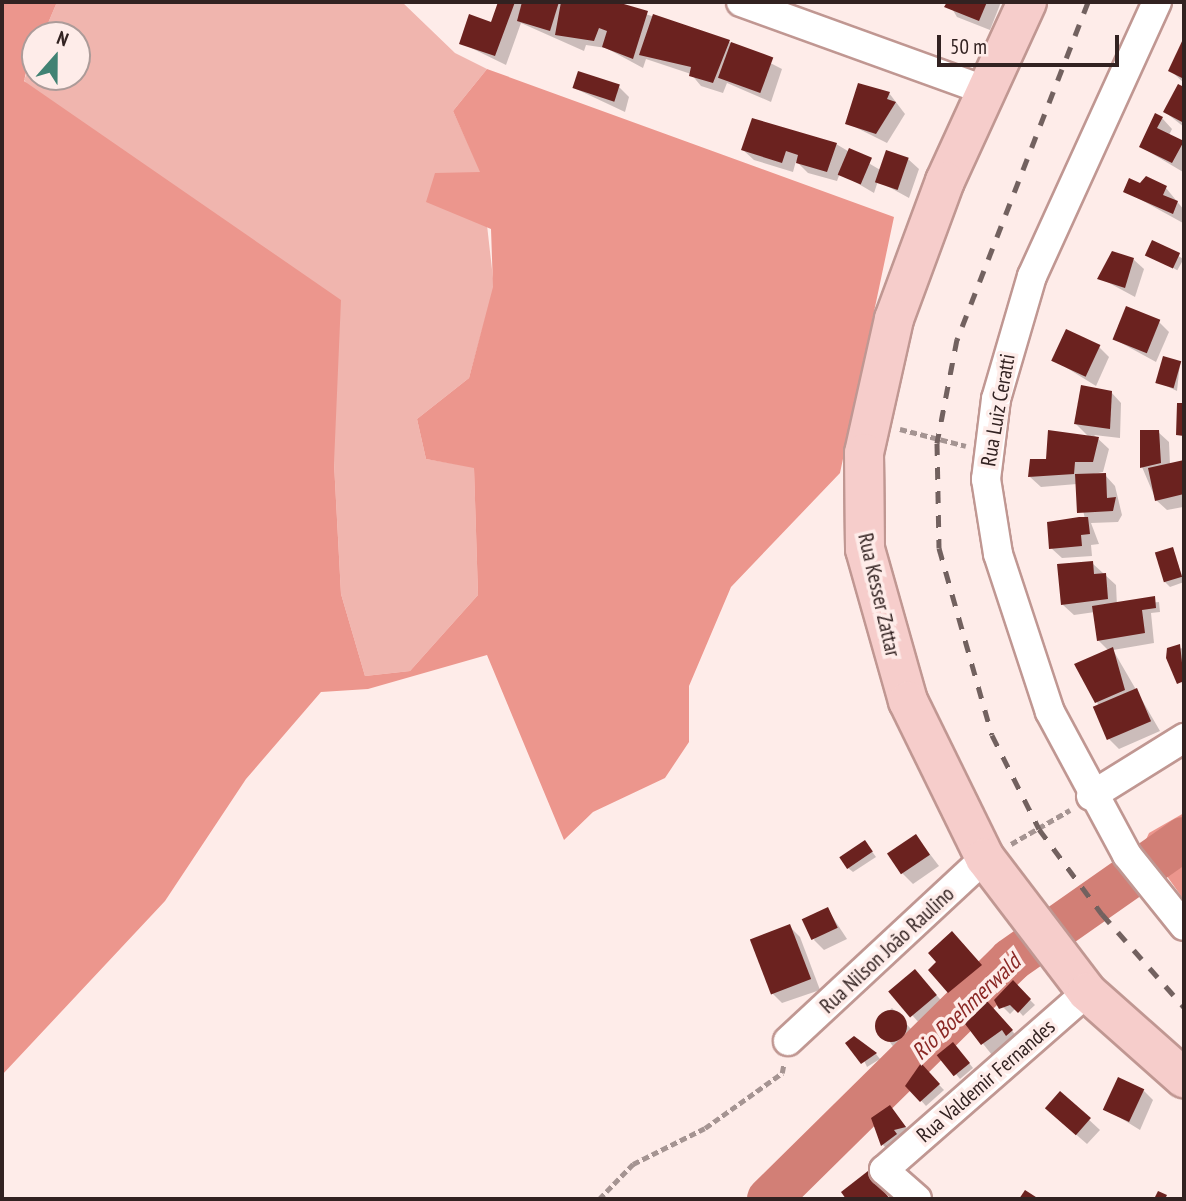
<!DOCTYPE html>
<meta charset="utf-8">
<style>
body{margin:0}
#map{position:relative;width:1186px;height:1201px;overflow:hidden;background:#feece9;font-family:"PT Sans Narrow",sans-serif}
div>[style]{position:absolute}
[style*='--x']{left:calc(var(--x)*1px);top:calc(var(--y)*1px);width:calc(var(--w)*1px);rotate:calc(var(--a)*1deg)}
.green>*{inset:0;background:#f0b5ae}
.forest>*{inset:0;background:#ec968d}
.shadow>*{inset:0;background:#0003;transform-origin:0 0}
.river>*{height:44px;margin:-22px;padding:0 22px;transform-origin:22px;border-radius:22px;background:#d27f76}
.building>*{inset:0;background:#6b221f;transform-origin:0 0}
.round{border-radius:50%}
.path>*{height:4.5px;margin-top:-2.25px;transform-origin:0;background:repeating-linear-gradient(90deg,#a59492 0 7px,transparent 0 10.5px)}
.roads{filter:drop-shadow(2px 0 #c09792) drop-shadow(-2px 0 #c09792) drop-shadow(0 2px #c09792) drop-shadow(0 -2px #c09792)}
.street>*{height:28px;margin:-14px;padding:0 14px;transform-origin:14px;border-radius:14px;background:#fff}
.secondary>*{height:38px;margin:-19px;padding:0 19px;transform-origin:19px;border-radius:19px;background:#f6cdcb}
.rail>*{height:5px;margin-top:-2.5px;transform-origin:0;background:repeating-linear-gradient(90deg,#72615f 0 12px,transparent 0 24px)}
span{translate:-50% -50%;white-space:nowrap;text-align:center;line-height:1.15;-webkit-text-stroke:7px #feece9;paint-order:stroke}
.street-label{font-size:21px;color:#322221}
.water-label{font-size:23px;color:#8b2825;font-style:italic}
.frame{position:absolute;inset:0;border:4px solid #322221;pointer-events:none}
.north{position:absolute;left:21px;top:21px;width:70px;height:70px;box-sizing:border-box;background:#feece9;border:2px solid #ac9b99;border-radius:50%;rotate:21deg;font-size:19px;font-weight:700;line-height:28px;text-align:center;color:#322221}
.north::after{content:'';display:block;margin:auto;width:24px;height:32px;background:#418273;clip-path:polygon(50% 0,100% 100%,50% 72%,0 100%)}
.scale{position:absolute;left:937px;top:35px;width:182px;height:32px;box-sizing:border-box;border:4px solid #322221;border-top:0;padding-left:9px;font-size:21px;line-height:24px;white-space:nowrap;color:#322221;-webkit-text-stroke:5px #feece9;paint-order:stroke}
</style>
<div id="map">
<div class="green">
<i style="clip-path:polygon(57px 2px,402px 2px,455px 53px,487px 69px,453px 111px,481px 172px,494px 287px,469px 378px,417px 419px,426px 459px,474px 467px,478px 595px,410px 671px,365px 676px,341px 594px,334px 463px,24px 80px,35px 54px,35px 77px,77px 77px,77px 35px,43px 35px)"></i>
</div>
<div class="forest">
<i style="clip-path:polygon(2px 2px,57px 2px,43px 35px,35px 35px,24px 81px,341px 300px,334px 463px,341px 594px,365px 676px,410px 671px,478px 595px,474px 468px,426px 459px,417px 419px,469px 378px,493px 287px,491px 229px,426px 202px,435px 173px,480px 172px,453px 111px,487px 69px,894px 217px,840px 473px,731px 587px,689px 686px,689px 742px,665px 778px,593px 812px,564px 840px,487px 655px,368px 689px,321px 692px,246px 779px,165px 901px,2px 1075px)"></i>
<i style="clip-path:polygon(1184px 813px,1184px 900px,1144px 844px,1149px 833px)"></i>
</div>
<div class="shadow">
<i style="clip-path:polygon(499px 2px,610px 2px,729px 42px,782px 69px,771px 102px,727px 83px,723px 93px,701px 86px,691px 74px,646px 59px,643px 68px,606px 48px,586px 45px,584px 51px,521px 23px,506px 65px,461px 43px,493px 24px)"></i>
<i style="clip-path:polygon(948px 2px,1001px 2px,990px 30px,957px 17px)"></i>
<i style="clip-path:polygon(1184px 42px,1184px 83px,1170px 70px)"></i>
<i style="clip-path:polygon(1178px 86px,1184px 89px,1184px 127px,1165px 112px)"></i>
<i style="clip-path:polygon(619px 87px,629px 97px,625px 112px,574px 88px)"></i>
<i style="clip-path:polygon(889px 93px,905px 114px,887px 143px,847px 123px)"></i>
<i style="clip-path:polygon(1162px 118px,1172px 129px,1169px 135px,1184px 143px,1183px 172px,1141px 147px)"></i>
<i style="clip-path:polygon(836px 144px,882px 171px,908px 159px,919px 169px,909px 198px,878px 181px,874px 193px,840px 173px,837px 181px,808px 173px,796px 161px,793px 172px,754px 160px,743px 150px)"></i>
<i style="clip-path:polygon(1141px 185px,1166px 188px,1184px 210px,1183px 223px,1125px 191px)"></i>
<i style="left:1153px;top:242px;width:35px;height:13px;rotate:29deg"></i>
<i style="clip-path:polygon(1133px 259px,1144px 269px,1135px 297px,1100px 278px)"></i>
<i style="clip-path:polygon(1159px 322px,1169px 332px,1156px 362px,1114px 339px)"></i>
<i style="clip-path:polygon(1099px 347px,1109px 357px,1096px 386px,1054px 360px)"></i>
<i style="clip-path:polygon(1180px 363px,1177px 391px,1156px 381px)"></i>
<i style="clip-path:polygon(1111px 392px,1121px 403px,1120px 438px,1094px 435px,1109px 449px,1103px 472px,1084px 476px,1105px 475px,1115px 486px,1122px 515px,1118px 522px,1091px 523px,1099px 544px,1091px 545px,1092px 556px,1062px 558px,1051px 548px,1085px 519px,1077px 484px,1041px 487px,1030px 477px,1090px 438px,1075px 423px)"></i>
<i style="clip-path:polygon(1158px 432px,1169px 442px,1170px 465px,1184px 462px,1184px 513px,1183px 507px,1167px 510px,1156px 500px,1142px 467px)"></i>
<i style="clip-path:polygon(1173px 549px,1184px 582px,1170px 587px,1165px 582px)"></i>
<i style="clip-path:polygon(1092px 563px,1116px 585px,1117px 606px,1159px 602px,1160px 612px,1151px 613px,1154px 643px,1113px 650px,1160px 731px,1119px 749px,1109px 739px,1097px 702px,1109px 651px,1098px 640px,1095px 612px,1074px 615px,1063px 605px)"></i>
<i style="clip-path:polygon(1184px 648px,1184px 689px,1169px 650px)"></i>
<i style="clip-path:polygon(916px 836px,939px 866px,913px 884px,902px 873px)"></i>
<i style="clip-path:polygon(865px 842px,876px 857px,853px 872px,848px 868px)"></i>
<i style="clip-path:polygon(828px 910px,847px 939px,824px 950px,814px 940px)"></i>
<i style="clip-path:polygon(790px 927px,800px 937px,820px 990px,782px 1003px,772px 993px)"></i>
<i style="left:963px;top:944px;width:42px;height:41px;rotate:50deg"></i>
<i style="clip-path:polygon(925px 982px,946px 1006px,922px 1026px,891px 992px)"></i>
<i style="clip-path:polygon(1013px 983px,1035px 1005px,1023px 1016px,1016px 1008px,1010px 1014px,996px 1000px)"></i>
<i style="clip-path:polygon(892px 1008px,920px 1039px,900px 1056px,876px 1023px)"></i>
<i style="clip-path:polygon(997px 1014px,1022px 1042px,1013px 1040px,992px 1055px,964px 1020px)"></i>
<i style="clip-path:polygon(854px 1038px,876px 1054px,880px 1059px,867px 1067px)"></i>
<i style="clip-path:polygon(958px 1049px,973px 1068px,960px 1079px,940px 1055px)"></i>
<i style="clip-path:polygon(921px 1066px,944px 1090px,926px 1106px,907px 1085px)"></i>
<i style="clip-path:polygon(1143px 1090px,1153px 1100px,1140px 1130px,1106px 1109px)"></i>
<i style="clip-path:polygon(1060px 1093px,1100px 1130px,1087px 1144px,1057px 1118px)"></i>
<i style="clip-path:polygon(890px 1107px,914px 1137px,893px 1155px,883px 1145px)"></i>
</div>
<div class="river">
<i style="--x:769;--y:1199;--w:340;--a:-44.6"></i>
<i style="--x:1011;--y:960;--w:211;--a:-35"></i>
</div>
<div class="building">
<i style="clip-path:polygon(498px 2px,515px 2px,495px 56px,459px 44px,469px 14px,491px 22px)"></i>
<i style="clip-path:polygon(522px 2px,559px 2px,550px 31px,517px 21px)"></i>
<i style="clip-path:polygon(561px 2px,617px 2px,648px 11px,633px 59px,602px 47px,607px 31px,599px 28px,594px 41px,555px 35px)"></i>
<i style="clip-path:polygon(947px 2px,987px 2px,979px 21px,944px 7px)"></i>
<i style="clip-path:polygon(653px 14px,730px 40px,713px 83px,689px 76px,691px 67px,639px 55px)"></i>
<i style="clip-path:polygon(1184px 37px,1184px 79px,1168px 71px)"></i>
<i style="left:731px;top:42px;width:45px;height:38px;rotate:20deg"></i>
<i style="left:578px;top:71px;width:44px;height:18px;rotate:18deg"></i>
<i style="clip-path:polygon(858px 83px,890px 92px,887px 99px,896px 102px,876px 134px,845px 124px)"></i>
<i style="clip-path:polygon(1178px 84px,1184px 87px,1184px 123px,1163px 112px)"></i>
<i style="clip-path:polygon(1155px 113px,1163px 117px,1157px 128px,1184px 141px,1172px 163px,1139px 147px)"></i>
<i style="clip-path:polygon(752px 118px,837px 143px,827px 172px,796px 163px,798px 155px,786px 151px,782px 163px,741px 150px)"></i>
<i style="left:849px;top:148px;width:25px;height:29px;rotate:23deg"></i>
<i style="left:886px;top:150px;width:24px;height:34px;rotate:19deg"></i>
<i style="clip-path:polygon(1146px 176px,1167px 186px,1163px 195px,1178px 201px,1173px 214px,1123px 192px,1129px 178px,1140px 183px)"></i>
<i style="left:1152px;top:240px;width:31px;height:17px;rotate:25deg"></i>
<i style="clip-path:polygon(1112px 251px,1134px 258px,1125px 288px,1097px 279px)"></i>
<i style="left:1126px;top:306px;width:37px;height:36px;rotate:22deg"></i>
<i style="left:1066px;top:329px;width:38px;height:35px;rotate:25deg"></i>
<i style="left:1163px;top:356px;width:19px;height:28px;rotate:16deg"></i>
<i style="clip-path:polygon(1081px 385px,1112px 391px,1110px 429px,1074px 424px)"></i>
<i style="clip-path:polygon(1177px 403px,1184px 403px,1184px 436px,1176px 435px)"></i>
<i style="clip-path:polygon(1048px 430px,1099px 437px,1093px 462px,1075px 462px,1074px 474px,1028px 477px,1030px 459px,1046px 459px)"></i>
<i style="clip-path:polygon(1140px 430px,1159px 430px,1161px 463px,1140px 468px)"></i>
<i style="clip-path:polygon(1184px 460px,1184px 494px,1155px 501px,1148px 468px)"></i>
<i style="clip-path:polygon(1106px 473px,1107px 498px,1116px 497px,1113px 511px,1077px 513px,1075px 474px)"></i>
<i style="clip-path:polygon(1079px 517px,1088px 517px,1090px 534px,1081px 535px,1082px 546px,1049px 549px,1047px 522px)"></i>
<i style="left:1173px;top:547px;width:31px;height:19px;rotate:73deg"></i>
<i style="clip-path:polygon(1093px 561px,1094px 574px,1106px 573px,1108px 599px,1061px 605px,1057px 564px)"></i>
<i style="clip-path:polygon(1155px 596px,1156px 608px,1142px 610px,1145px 633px,1097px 641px,1092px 606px)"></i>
<i style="clip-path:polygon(1180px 644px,1184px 681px,1177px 684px,1166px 658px,1167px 648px)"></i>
<i style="clip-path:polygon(1113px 647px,1125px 690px,1095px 703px,1074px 664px)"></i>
<i style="left:1137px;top:688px;width:36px;height:48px;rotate:67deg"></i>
<i style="left:916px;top:834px;width:25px;height:35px;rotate:56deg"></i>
<i style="left:865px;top:840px;width:14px;height:31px;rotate:56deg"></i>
<i style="left:828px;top:907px;width:23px;height:29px;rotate:65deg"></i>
<i style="left:790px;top:924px;width:59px;height:43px;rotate:69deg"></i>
<i style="clip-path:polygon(952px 931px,982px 965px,948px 993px,928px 970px,936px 962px,928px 953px)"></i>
<i style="left:915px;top:969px;width:34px;height:35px;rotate:50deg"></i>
<i style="clip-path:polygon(1013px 980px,1031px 999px,1018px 1013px,1010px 1005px,999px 1009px,994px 1000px)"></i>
<i style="clip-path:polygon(987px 1001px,1013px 1030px,1006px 1036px,1002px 1030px,981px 1045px,962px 1020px)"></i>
<i class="round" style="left:875px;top:1010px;width:32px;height:32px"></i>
<i style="clip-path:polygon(854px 1036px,877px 1053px,861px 1064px,845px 1043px)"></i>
<i style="left:953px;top:1042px;width:27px;height:21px;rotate:51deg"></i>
<i style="clip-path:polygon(921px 1063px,940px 1084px,920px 1102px,905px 1086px)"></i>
<i style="left:1118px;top:1077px;width:29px;height:36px;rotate:25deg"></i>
<i style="left:1060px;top:1091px;width:41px;height:23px;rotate:41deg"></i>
<i style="clip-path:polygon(890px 1105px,906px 1127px,894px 1130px,897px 1134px,881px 1146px,871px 1118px)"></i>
<i style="clip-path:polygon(868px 1171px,890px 1199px,846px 1199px,841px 1192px)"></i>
<i style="clip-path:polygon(1025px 1190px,1039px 1199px,1019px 1199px)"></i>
<i style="clip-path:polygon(1158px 1191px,1167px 1195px,1165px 1199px,1154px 1199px)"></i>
</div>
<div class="path">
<i style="--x:900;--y:429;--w:68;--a:14.4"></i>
<i style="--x:1011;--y:844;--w:68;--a:-30"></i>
<i style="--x:599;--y:1199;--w:49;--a:-45.8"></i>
<i style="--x:633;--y:1164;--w:80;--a:-26.6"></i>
<i style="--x:705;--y:1128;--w:95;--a:-35.5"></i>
<i style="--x:782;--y:1073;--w:10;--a:-79"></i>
</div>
<div class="roads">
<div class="street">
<i style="--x:741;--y:2;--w:262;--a:19.9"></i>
<i style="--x:1157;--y:2;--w:301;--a:114.5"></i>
<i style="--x:1032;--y:276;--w:128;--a:106.3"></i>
<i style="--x:996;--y:399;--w:81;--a:97.1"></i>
<i style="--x:986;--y:479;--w:76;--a:80.9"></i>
<i style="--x:998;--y:554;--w:166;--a:71.8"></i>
<i style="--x:1050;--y:712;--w:162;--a:61.7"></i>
<i style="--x:1127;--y:855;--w:91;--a:51.2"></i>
<i style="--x:1091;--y:796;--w:110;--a:-31.9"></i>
<i style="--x:788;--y:1041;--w:269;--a:-42.9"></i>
<i style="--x:917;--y:1199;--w:44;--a:-138.7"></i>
<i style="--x:884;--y:1170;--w:270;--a:-41.2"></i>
</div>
<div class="secondary">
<i style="--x:1027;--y:2;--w:197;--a:114.6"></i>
<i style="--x:945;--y:181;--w:147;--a:110.3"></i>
<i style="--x:894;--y:319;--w:137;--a:102.6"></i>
<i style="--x:864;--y:453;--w:96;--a:89.4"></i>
<i style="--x:865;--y:549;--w:158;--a:74.2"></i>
<i style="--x:908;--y:701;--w:175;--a:63.9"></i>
<i style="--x:985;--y:858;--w:168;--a:52.7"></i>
<i style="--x:1087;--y:992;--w:130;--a:41.6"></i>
</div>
</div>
<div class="rail">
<i style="--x:1088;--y:2;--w:362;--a:111.2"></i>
<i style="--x:957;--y:339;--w:106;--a:100.9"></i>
<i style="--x:937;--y:443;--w:105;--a:88.9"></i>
<i style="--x:939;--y:548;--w:194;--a:74.2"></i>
<i style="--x:992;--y:735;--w:105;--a:63.4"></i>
<i style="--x:1039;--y:829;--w:106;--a:53.5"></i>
<i style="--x:1102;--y:914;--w:124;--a:48.6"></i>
</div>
<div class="street-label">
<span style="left:998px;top:410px;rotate:-80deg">Rua Luiz Ceratti</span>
<span style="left:879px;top:595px;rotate:77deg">Rua Kesser Zattar</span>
<span style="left:887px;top:950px;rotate:-43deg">Rua Nilson João Raulino</span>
<span style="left:986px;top:1081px;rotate:-41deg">Rua Valdemir Fernandes</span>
</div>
<div class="water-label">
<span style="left:966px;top:1007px;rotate:-44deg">Rio Boehmerwald</span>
</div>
<div class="frame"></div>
<div class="north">N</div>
<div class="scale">50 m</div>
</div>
